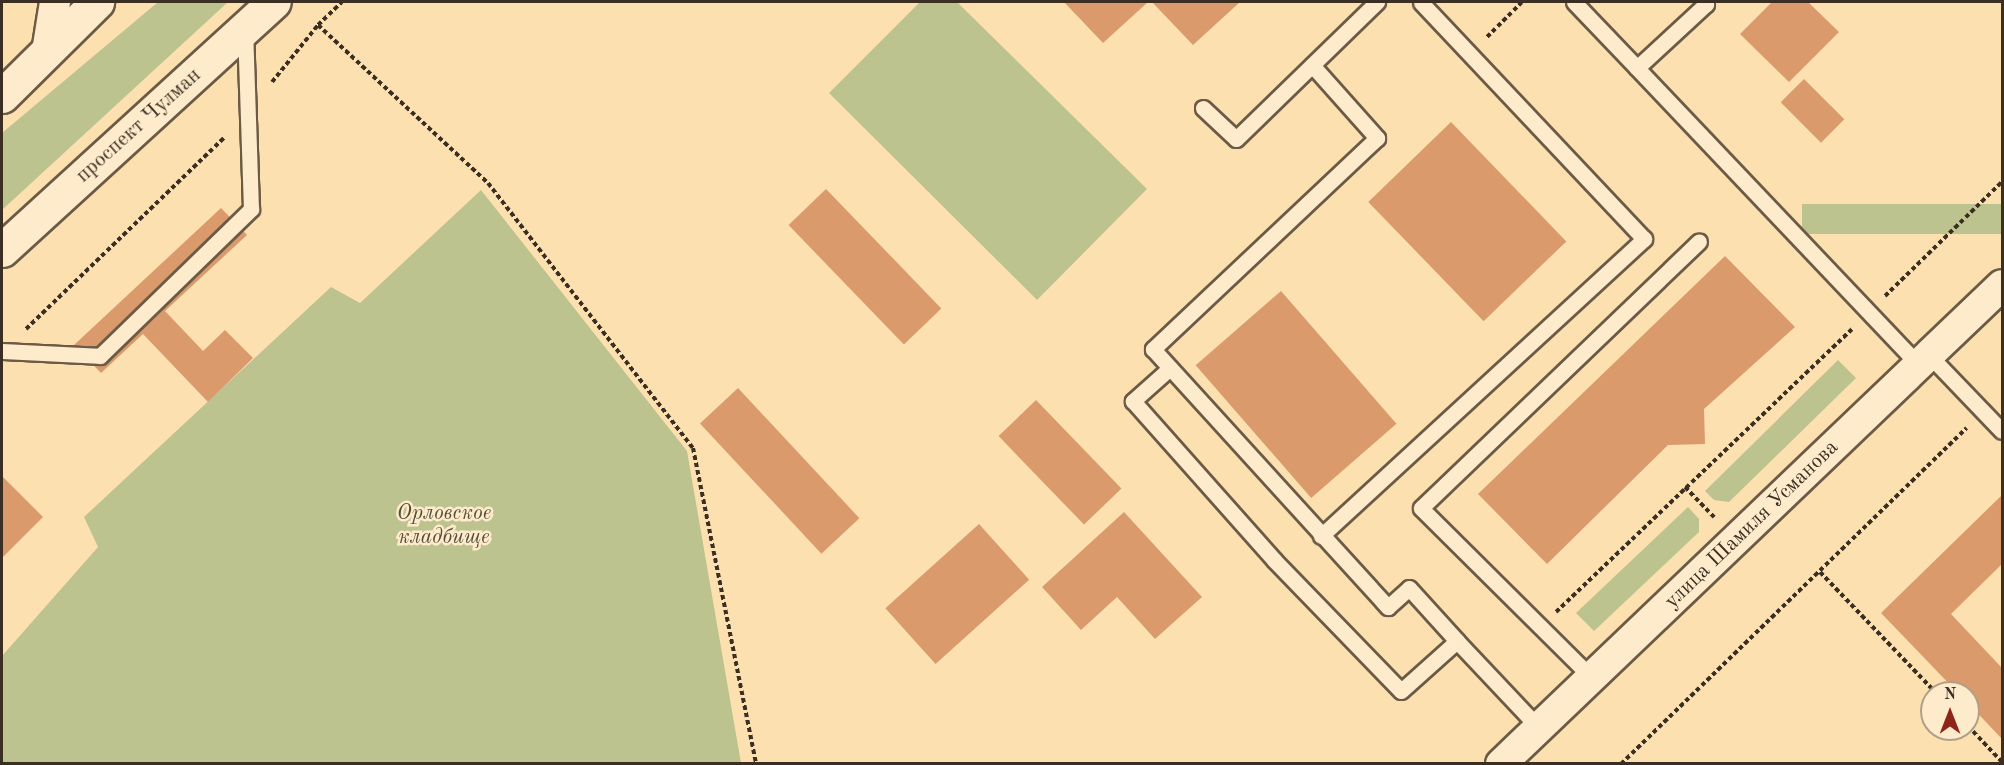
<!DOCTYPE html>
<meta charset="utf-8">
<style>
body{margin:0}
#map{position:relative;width:2004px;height:765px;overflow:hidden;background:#fde0b0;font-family:"Old Standard TT",serif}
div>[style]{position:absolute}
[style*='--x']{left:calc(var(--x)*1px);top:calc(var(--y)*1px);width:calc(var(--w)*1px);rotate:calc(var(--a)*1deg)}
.green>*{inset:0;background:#bcc38e;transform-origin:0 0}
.building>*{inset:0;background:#da9a6c;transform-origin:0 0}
.path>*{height:4px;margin-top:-2px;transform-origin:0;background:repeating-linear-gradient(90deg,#3a2f22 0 4.5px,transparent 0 7.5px)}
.roads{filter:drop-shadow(2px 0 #6b5b46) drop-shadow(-2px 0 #6b5b46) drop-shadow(0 2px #6b5b46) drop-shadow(0 -2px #6b5b46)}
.service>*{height:15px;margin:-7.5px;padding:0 7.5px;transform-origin:7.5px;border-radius:7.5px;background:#feebcc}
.minor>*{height:30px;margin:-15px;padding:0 15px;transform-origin:15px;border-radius:15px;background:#feebcc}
.secondary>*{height:33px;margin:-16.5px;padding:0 16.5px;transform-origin:16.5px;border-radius:16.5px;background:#feebcc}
span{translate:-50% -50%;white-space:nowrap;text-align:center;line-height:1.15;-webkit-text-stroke:5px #feebcc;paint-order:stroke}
.street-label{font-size:21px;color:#3a2f22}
.park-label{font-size:21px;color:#544d38;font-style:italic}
.frame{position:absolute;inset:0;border:3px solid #3a2f22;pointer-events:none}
.north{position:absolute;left:1920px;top:681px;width:60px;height:60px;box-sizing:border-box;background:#feebcc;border:2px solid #b0a088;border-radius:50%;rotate:0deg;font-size:16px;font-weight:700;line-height:24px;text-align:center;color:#3a2f22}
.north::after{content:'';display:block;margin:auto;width:21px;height:27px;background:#8f2418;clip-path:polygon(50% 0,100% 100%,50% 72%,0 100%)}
</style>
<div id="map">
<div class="green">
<i style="clip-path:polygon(158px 2px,228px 2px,2px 210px,2px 133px)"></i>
<i style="clip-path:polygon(920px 2px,957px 2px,1147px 189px,1037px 300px,829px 93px)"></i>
<i style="clip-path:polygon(481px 190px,687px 451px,741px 763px,2px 764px,2px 656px,98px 547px,84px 517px,331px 287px,360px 303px)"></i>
<i style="left:2002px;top:204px;width:30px;height:200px;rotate:90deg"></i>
<i style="clip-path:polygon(1838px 360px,1856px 378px,1729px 502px,1714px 500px,1705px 491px)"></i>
<i style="clip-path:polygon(1688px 507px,1699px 519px,1699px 532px,1594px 631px,1576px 613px)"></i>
</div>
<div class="building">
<i style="clip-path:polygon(1064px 2px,1148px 2px,1103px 43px)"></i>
<i style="clip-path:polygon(1152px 2px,1240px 2px,1193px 45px)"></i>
<i style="clip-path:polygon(1772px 2px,1808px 2px,1839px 32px,1789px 82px,1740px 34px)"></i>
<i style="left:1804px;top:79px;width:57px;height:33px;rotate:45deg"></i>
<i style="left:1451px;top:122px;width:166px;height:115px;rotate:46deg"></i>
<i style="left:826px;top:189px;width:166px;height:52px;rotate:46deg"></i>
<i style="clip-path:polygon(221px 208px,247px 235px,165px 311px,203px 351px,225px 330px,253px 358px,208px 402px,143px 334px,101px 373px,74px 345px)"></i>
<i style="clip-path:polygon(1725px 256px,1795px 327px,1704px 409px,1705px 444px,1668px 445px,1547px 564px,1478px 494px)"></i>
<i style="left:1281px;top:291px;width:176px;height:113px;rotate:49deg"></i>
<i style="left:738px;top:388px;width:178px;height:52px;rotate:47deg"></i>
<i style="left:1036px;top:400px;width:123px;height:52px;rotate:46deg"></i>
<i style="clip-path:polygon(2px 476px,43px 517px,2px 558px)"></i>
<i style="clip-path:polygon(2002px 495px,2002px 564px,1951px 614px,2002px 668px,2002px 739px,1968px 703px,1968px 693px,1958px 693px,1881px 613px)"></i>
<i style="clip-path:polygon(1124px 512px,1202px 597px,1155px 639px,1117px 597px,1081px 630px,1042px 587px)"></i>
<i style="left:979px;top:524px;width:75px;height:126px;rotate:48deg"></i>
</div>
<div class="path">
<i style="--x:318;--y:25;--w:232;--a:42.9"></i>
<i style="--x:488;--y:183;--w:335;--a:52.3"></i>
<i style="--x:693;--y:448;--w:322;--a:78.7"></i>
<i style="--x:1487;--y:37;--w:49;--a:-45"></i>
<i style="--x:272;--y:82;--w:73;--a:-51.1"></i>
<i style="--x:318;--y:25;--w:33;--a:-44"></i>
<i style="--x:1885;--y:296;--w:163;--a:-44.3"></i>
<i style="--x:26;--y:329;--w:275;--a:-44"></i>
<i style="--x:1685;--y:487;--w:42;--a:46"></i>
<i style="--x:1820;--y:572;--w:168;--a:46.2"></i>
<i style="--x:1556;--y:612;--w:410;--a:-43.7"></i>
<i style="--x:1968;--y:726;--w:50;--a:46.6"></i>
<i style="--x:1621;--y:764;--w:482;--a:-44.2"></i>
</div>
<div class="roads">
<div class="service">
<i style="--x:1574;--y:2;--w:91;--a:46.3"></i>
<i style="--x:1704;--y:2;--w:3;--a:45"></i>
<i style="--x:1706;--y:4;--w:94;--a:137.2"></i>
<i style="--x:1637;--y:68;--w:410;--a:46.5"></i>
<i style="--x:1312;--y:65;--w:98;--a:48.3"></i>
<i style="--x:1377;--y:138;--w:308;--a:136.7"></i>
<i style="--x:1153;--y:349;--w:349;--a:47.7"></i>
<i style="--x:1388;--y:607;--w:28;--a:-42"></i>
<i style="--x:1409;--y:588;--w:72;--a:47.8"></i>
<i style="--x:1203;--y:108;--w:45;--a:43.2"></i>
<i style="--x:1236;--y:139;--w:197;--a:-44.2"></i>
<i style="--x:2;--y:351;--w:98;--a:2.9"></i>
<i style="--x:100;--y:356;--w:211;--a:-44.2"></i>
<i style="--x:251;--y:209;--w:178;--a:-91.9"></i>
<i style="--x:1929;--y:355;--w:105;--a:46.2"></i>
<i style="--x:1170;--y:368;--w:50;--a:138.3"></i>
<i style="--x:1133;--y:401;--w:213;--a:48.4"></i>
<i style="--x:1274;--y:560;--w:182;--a:45.9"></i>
<i style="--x:1401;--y:691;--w:75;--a:-41.8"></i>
<i style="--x:1457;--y:641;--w:118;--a:46.7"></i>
<i style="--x:1321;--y:536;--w:439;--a:-42.6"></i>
<i style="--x:1644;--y:239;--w:325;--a:-133.3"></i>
<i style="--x:1592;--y:678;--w:241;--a:-135.2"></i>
<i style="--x:1421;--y:508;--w:385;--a:-43.8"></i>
</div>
<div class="minor">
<i style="--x:47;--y:52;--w:51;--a:-80.9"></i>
<i style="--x:1501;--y:764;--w:693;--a:-43.71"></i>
</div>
<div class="secondary">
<i style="--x:2;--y:96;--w:134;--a:-44.7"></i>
<i style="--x:2;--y:250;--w:368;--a:-42.4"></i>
</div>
</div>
<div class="street-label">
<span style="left:139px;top:126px;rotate:-42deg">проспект Чулман</span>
<span style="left:1752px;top:525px;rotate:-44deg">улица Шамиля Усманова</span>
</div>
<div class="park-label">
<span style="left:444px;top:526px">Орловское<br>кладбище</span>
</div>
<div class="frame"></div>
<div class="north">N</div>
</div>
